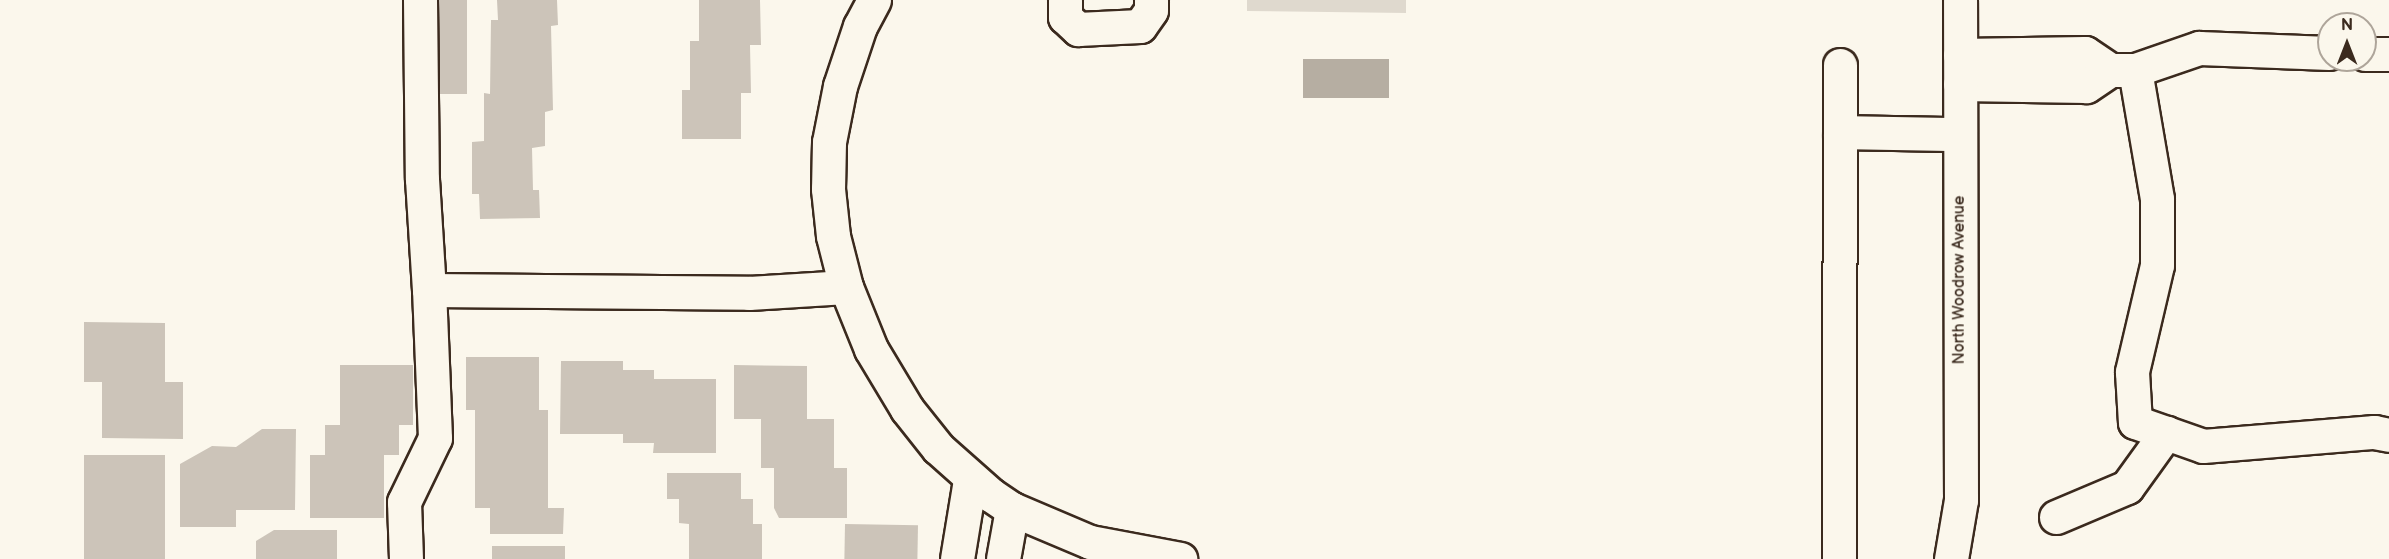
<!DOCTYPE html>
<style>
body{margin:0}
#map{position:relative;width:2389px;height:559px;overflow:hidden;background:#fbf7ec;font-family:"Balsamiq Sans",sans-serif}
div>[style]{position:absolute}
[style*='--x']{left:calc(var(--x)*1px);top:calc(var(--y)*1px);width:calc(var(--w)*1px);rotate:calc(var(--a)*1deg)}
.green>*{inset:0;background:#dfd9ce}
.water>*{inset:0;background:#b6aea2;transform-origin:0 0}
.building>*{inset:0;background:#ccc4b9;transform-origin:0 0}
.roads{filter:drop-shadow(2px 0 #3b2a1e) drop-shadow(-2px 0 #3b2a1e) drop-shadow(0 2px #3b2a1e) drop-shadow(0 -2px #3b2a1e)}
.minor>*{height:33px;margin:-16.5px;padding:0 16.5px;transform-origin:16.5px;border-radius:16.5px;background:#fbf7ec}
span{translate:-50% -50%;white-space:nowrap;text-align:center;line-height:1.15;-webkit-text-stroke:4.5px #fbf7ec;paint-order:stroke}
.street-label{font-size:16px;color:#3b2a1e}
.north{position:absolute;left:2317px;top:12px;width:60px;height:60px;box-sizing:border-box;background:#fbf7ec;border:2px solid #aea59a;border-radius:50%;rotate:0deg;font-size:16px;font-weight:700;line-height:24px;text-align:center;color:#3b2a1e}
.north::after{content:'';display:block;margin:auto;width:21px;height:27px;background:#3b2a1e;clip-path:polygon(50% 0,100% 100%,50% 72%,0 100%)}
</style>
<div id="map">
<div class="green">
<i style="clip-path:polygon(1247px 0,1406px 0,1406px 13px,1247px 11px)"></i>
</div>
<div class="water">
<i style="left:1303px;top:59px;width:86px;height:39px"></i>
</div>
<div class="building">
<i style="left:433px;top:0;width:34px;height:94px"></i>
<i style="clip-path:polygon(497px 0,557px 0,558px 25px,551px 26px,553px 110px,545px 112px,545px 146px,532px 148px,533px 190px,539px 190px,540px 218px,480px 219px,479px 194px,472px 194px,472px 142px,484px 141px,484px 93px,490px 94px,491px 20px,498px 20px)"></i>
<i style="clip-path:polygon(699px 0,760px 0,761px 45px,750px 45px,751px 93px,741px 93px,741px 139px,682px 139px,682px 90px,690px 90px,690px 41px,699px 41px)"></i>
<i style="clip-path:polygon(84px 322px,165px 323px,165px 382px,183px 382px,183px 439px,102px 438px,102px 382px,84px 382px)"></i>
<i style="clip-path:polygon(466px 357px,539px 357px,539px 410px,548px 410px,548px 508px,564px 508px,563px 534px,490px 534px,490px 508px,475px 508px,475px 410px,466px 410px)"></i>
<i style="clip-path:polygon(561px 361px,623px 361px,623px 370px,654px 370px,654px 379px,716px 379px,716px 453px,653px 453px,654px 443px,623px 443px,623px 434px,560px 434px)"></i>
<i style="clip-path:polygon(340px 365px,413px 365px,413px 425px,399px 425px,399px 455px,384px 455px,384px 518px,310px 518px,310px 455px,325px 455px,325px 425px,340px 425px)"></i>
<i style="clip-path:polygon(734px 365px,807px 366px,807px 419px,834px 419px,834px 468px,847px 468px,847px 518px,779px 518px,774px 508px,774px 468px,761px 468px,761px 419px,734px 419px)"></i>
<i style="clip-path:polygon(262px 429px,296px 429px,295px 510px,236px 510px,236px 527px,180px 527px,180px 464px,212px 446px,236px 447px)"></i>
<i style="left:84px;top:455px;width:81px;height:104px"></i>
<i style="clip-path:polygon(667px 473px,741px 473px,741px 499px,753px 499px,753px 524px,762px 524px,762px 559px,689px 559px,689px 524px,679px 523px,679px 499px,667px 499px)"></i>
<i style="left:845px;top:524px;width:73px;height:35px;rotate:1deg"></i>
<i style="clip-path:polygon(274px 530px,337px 530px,337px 559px,256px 559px,256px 541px)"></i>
<i style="left:492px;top:546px;width:73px;height:13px"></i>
</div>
<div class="roads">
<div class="minor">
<i style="--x:420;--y:0;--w:179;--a:89.4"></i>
<i style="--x:422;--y:179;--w:111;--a:86.4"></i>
<i style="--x:874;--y:0;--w:30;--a:118"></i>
<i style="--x:860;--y:26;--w:63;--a:108.4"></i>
<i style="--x:840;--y:86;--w:57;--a:101.1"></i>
<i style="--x:829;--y:142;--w:47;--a:91.2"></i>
<i style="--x:828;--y:189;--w:47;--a:83.9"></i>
<i style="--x:833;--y:236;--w:53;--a:75.7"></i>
<i style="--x:846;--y:287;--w:67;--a:68"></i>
<i style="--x:871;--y:349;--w:70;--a:59"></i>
<i style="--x:907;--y:409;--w:50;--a:51.5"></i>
<i style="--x:938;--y:448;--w:71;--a:41.6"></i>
<i style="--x:991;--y:495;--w:25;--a:34"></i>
<i style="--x:1012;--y:509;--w:85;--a:22.9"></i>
<i style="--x:1090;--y:542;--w:92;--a:10.7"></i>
<i style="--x:1065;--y:0;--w:17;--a:90"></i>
<i style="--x:1065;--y:17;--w:18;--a:43"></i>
<i style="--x:1078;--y:29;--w:62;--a:-2.8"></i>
<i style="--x:1140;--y:26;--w:19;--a:-55"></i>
<i style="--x:1151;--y:10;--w:10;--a:-90"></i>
<i style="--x:2365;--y:54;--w:24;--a:0"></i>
<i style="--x:1960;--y:55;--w:125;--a:-0.9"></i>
<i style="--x:2085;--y:53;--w:30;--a:34"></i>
<i style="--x:2110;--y:70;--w:29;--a:146"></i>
<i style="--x:2086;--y:86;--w:126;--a:-179.1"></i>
<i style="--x:2112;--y:70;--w:23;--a:0"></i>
<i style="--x:2135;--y:70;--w:68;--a:-19"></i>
<i style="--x:2199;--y:48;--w:130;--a:2.2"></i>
<i style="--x:2135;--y:70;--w:131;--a:80.3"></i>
<i style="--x:2157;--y:199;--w:66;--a:90"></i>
<i style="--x:2157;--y:265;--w:110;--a:103.2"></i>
<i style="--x:2132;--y:372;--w:50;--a:86.6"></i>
<i style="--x:2135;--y:422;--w:72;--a:19.4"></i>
<i style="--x:2203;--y:446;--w:172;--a:-4.7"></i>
<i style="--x:2374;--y:432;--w:15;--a:11"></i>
<i style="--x:1840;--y:132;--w:120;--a:1"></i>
<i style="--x:2056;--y:517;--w:77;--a:-22.9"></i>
<i style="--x:2127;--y:487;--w:67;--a:-54.2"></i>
<i style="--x:406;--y:559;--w:57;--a:-92"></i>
<i style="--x:404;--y:502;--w:71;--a:-64.2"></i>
<i style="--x:435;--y:438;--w:148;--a:-92.3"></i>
<i style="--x:429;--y:290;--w:320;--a:0.5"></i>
<i style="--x:749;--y:293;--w:97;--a:-3.5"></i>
<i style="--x:957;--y:559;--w:80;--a:-80.7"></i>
<i style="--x:1003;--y:559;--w:51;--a:-79.8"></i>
<i style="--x:1839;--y:559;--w:494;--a:-89.9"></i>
<i style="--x:1951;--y:559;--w:60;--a:-80.4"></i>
<i style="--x:1961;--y:500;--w:500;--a:-90.11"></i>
</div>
</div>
<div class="street-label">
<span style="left:1960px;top:280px;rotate:-90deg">North Woodrow Avenue</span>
</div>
<div class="north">N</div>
</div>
